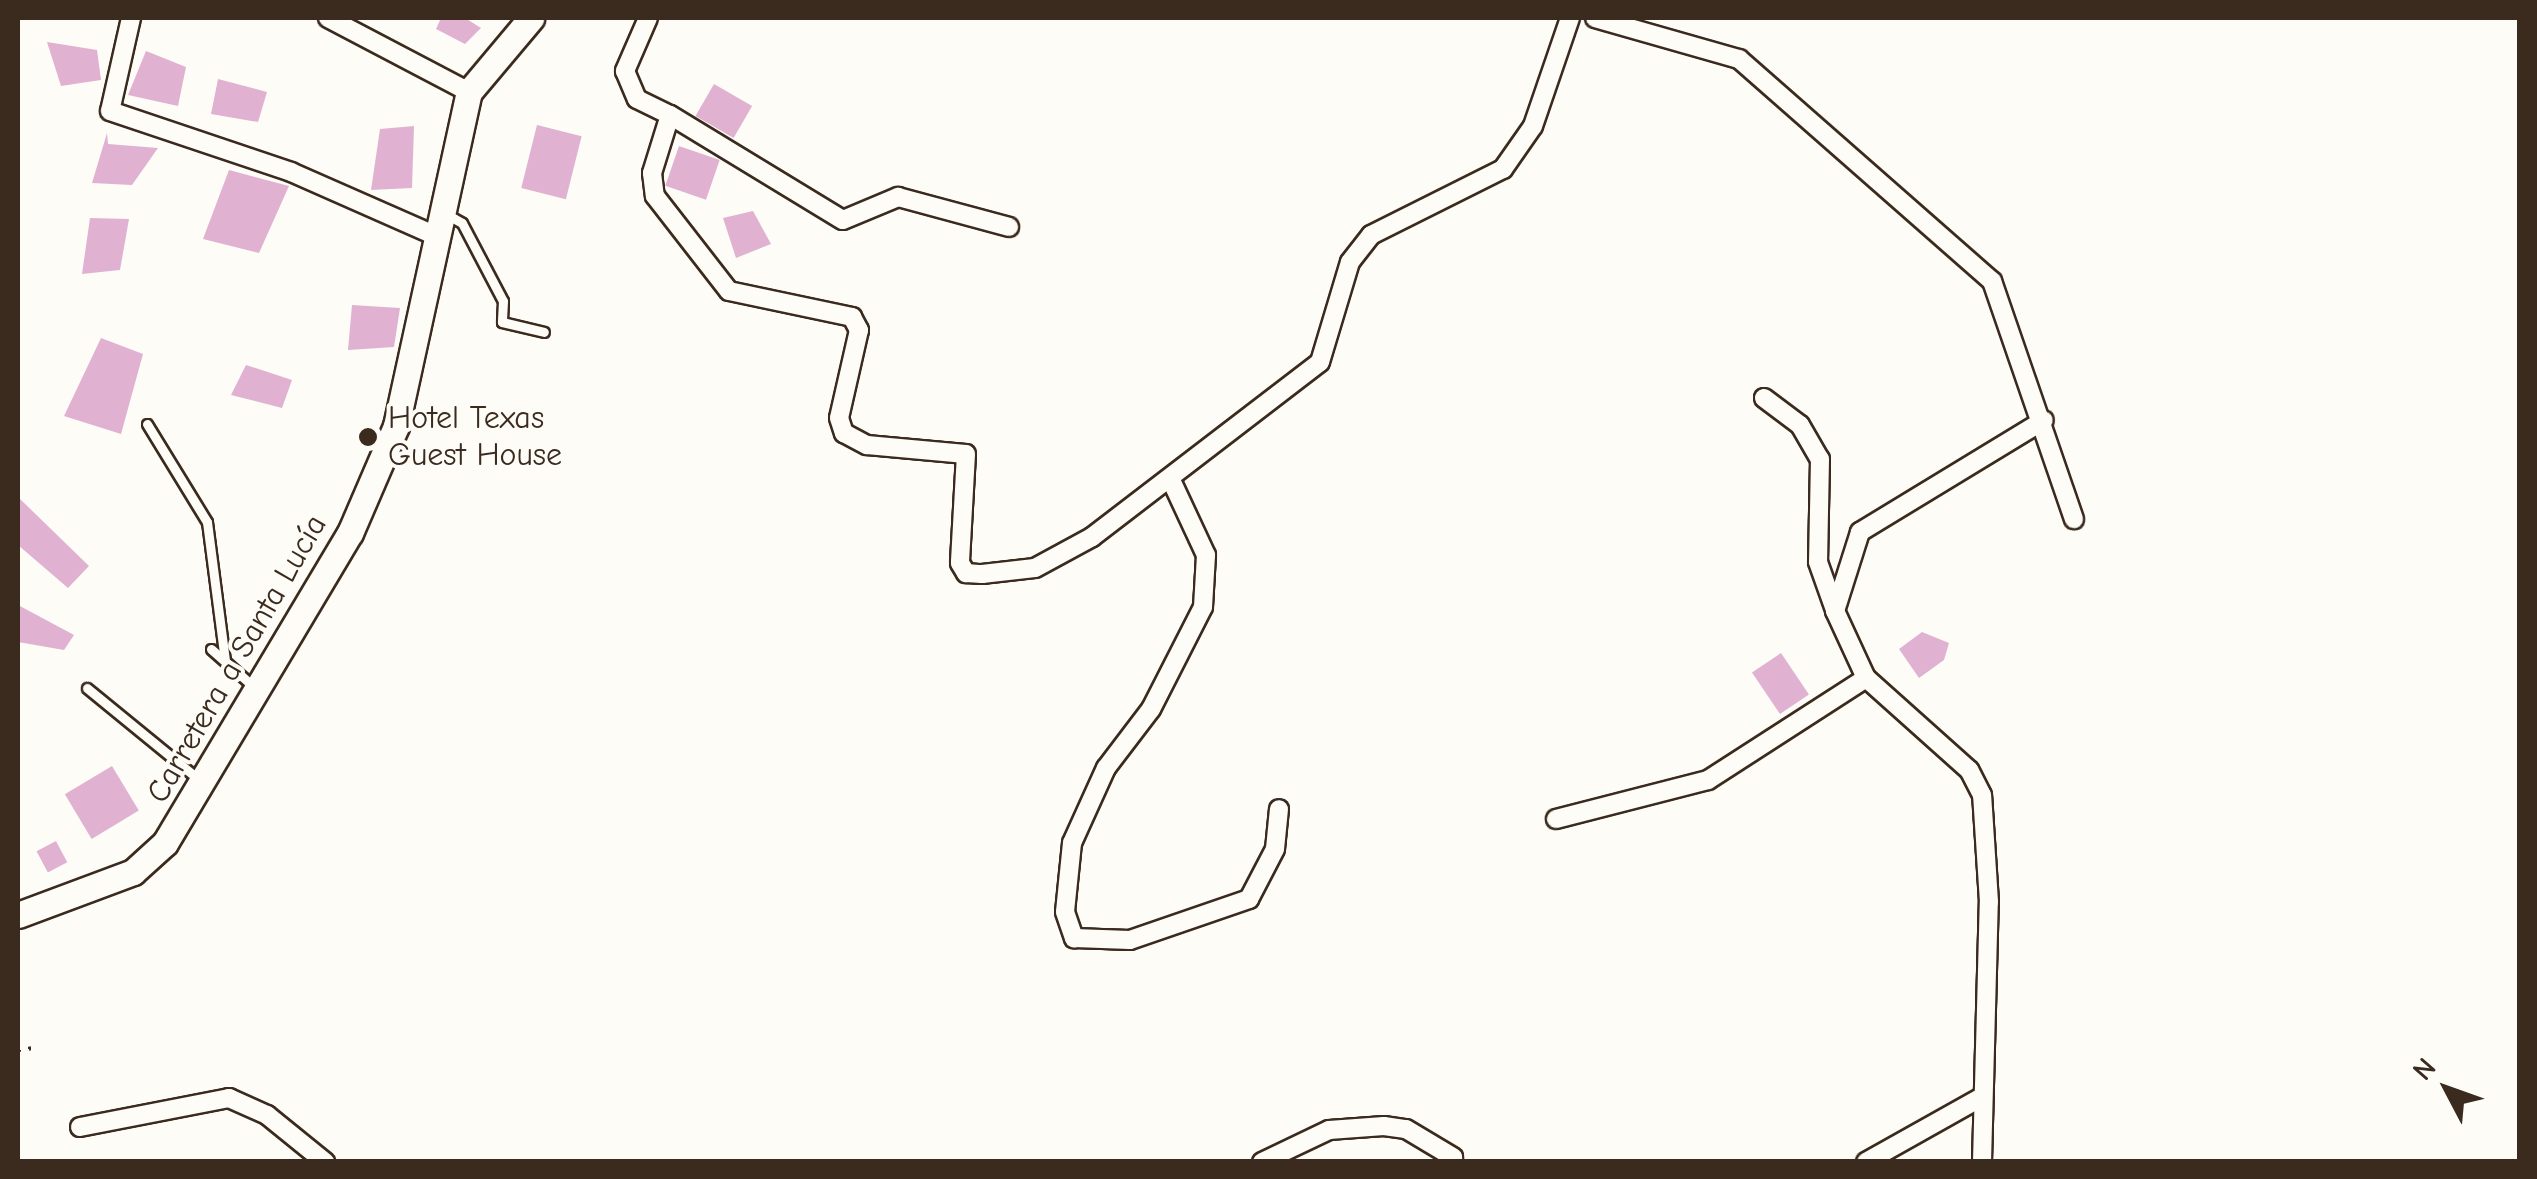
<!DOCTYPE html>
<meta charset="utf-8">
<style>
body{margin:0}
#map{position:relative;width:2537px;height:1179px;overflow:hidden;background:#fdfcf7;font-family:"Comic Neue",sans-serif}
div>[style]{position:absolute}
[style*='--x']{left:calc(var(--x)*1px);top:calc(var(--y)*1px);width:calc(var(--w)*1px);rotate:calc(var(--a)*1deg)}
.building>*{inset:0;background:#e1b1d1;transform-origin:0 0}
.path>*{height:4px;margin-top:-2px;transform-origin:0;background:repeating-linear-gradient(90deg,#3b2a1e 0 2.5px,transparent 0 10.5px)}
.roads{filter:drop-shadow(2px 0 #3b2a1e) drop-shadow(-2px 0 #3b2a1e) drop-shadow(0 2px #3b2a1e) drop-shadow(0 -2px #3b2a1e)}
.service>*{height:9px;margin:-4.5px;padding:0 4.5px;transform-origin:4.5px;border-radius:4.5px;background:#fdfcf7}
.minor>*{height:18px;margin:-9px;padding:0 9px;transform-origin:9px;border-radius:9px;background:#fdfcf7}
.secondary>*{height:25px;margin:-12.5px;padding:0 12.5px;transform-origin:12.5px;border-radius:12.5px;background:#fdfcf7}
.dots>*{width:28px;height:28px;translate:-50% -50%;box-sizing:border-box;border:5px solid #fdfcf7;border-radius:50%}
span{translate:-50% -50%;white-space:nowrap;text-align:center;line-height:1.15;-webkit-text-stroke:8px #fdfcf7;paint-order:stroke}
.poi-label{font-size:32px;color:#3b2a1e}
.left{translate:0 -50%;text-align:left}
.street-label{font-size:32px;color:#3b2a1e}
.frame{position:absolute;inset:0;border:20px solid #3b2a1e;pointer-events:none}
.north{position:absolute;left:2397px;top:1039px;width:100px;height:100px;-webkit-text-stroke:8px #fdfcf7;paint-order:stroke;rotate:311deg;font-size:28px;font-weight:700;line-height:40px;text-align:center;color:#3b2a1e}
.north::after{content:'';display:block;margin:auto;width:35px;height:45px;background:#3b2a1e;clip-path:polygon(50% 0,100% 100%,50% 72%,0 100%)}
</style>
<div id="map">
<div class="building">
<i style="clip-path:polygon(441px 18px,465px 18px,481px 28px,465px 44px,436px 29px)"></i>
<i style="clip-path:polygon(47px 42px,97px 50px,101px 80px,61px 86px)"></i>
<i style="clip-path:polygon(146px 51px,186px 67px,178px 106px,128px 95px)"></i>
<i style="clip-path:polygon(218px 79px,267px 92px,258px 122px,211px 114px)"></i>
<i style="left:714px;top:84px;width:44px;height:37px;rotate:30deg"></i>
<i style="left:537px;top:125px;width:46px;height:65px;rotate:14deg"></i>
<i style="clip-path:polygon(414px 126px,412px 188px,371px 190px,380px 129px)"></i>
<i style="clip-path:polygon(107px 133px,108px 144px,158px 148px,132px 185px,92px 183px)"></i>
<i style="left:679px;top:146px;width:43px;height:42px;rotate:19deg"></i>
<i style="clip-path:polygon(229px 170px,289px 186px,259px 253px,203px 239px)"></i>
<i style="clip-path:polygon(753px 211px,771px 244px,736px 258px,723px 218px)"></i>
<i style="clip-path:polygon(90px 218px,129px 219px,120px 270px,82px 274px)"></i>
<i style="clip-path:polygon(352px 305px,400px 308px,394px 347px,348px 350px)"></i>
<i style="clip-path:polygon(101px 338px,143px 354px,121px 434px,64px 416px)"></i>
<i style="clip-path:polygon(246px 365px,292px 380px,282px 408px,231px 395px)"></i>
<i style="clip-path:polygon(18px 497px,89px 566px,68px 588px,18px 545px)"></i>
<i style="clip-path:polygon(18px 605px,74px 635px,64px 650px,18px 642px)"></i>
<i style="clip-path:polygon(1922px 632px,1949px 643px,1944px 660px,1919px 678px,1899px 649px)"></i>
<i style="left:1781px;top:653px;width:50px;height:35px;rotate:56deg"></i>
<i style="left:112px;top:766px;width:52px;height:55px;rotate:59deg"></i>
<i style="left:56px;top:841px;width:24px;height:22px;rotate:62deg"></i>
</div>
<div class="path">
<i style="--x:18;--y:1050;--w:16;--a:-7"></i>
</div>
<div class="roads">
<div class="service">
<i style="--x:446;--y:214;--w:18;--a:29"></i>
<i style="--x:462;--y:223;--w:88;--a:62.3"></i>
<i style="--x:503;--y:301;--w:21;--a:93"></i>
<i style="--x:502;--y:322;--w:43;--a:13.4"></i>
<i style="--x:147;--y:424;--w:115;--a:58.5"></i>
<i style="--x:207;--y:522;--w:140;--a:82.6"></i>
<i style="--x:211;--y:649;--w:56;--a:41.4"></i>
<i style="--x:87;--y:688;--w:144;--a:39.3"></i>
</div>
<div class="minor">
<i style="--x:131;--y:18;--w:95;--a:102.7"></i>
<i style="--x:110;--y:111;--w:191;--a:18.6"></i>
<i style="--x:291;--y:172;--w:156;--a:23.8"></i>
<i style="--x:328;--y:18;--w:159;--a:27.7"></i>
<i style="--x:648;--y:18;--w:58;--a:113.5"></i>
<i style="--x:625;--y:71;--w:30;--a:67"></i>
<i style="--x:637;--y:99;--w:37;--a:26"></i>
<i style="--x:670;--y:115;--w:61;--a:107.2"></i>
<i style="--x:652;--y:173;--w:23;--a:83"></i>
<i style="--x:655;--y:196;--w:120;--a:52.1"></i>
<i style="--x:729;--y:291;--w:126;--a:11.9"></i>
<i style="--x:852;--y:317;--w:15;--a:62"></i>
<i style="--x:859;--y:330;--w:90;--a:102.8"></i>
<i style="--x:839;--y:418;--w:16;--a:72"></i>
<i style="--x:844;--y:433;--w:26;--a:28"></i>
<i style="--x:867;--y:445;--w:99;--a:5.2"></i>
<i style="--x:966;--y:454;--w:109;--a:93.2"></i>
<i style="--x:960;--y:563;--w:12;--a:59"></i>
<i style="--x:966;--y:573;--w:16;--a:4"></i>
<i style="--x:982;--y:574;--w:53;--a:-6.5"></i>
<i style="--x:1035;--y:568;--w:65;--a:-28.5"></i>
<i style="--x:1092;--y:537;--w:287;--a:-37.5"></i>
<i style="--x:1320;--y:362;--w:104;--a:-73.3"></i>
<i style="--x:1350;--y:262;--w:34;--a:-52"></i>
<i style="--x:1371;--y:235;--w:148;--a:-26.6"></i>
<i style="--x:1503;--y:169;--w:52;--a:-55.1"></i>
<i style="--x:1533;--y:126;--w:114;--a:-71.1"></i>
<i style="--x:1595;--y:18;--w:150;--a:15.9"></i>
<i style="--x:1739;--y:59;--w:337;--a:41.3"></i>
<i style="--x:1992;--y:281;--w:252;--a:71"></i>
<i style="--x:670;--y:115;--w:202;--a:31.3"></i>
<i style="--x:843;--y:220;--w:60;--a:-22.7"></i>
<i style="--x:898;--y:197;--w:115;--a:15.1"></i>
<i style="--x:1764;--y:398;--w:45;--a:36.9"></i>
<i style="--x:1800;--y:425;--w:39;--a:60"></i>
<i style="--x:1820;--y:459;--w:103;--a:91.1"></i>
<i style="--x:1818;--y:562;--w:51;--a:70.5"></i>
<i style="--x:1171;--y:480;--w:83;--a:65"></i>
<i style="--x:1206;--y:555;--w:52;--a:93.3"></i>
<i style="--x:1203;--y:607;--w:114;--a:117"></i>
<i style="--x:1151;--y:709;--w:74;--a:127.3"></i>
<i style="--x:1106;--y:768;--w:82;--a:114.4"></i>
<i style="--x:1072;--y:843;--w:69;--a:95.8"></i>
<i style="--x:1065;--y:912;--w:28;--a:71"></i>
<i style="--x:1074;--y:938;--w:56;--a:2"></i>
<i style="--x:1130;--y:940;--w:126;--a:-19"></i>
<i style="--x:1249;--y:899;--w:56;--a:-62.5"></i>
<i style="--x:1275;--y:849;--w:40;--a:-84.3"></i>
<i style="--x:1556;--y:819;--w:157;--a:-14.4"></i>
<i style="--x:1708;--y:780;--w:188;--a:-32.8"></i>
<i style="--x:80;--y:1127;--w:152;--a:-11"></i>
<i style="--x:229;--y:1098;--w:42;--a:24.1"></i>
<i style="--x:267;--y:1115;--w:75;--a:39"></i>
<i style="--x:1262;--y:1162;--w:74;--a:-25.5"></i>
<i style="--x:1329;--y:1130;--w:55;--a:-4.2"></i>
<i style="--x:1384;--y:1126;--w:22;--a:8"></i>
<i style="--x:1406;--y:1129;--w:55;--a:30.8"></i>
<i style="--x:1866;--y:1162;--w:133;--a:-29.3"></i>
<i style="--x:1982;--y:1162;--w:260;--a:-88.5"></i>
<i style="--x:1989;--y:902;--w:107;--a:-93.7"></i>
<i style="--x:1982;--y:795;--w:28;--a:-117"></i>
<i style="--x:1969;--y:770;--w:138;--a:-138.2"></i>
<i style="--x:1866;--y:678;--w:74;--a:-114.8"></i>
<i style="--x:1835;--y:611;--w:83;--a:-72.4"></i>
<i style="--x:1860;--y:532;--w:215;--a:-31.3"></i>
</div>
<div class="secondary">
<i style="--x:18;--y:915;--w:123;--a:-20.5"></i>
<i style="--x:133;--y:872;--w:43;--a:-42.2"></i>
<i style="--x:165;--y:843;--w:361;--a:-59.2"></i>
<i style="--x:350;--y:533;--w:116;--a:-66.7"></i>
<i style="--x:396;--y:426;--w:342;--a:-77.7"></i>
<i style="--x:469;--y:92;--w:97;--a:-50"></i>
</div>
</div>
<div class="dots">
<i style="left:368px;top:437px;background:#3b2a1e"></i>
</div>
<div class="poi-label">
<span class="left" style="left:388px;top:437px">Hotel Texas<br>Guest House</span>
</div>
<div class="street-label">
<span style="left:237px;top:659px;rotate:-60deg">Carretera a Santa Lucía</span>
</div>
<div class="frame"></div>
<div class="north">N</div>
</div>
